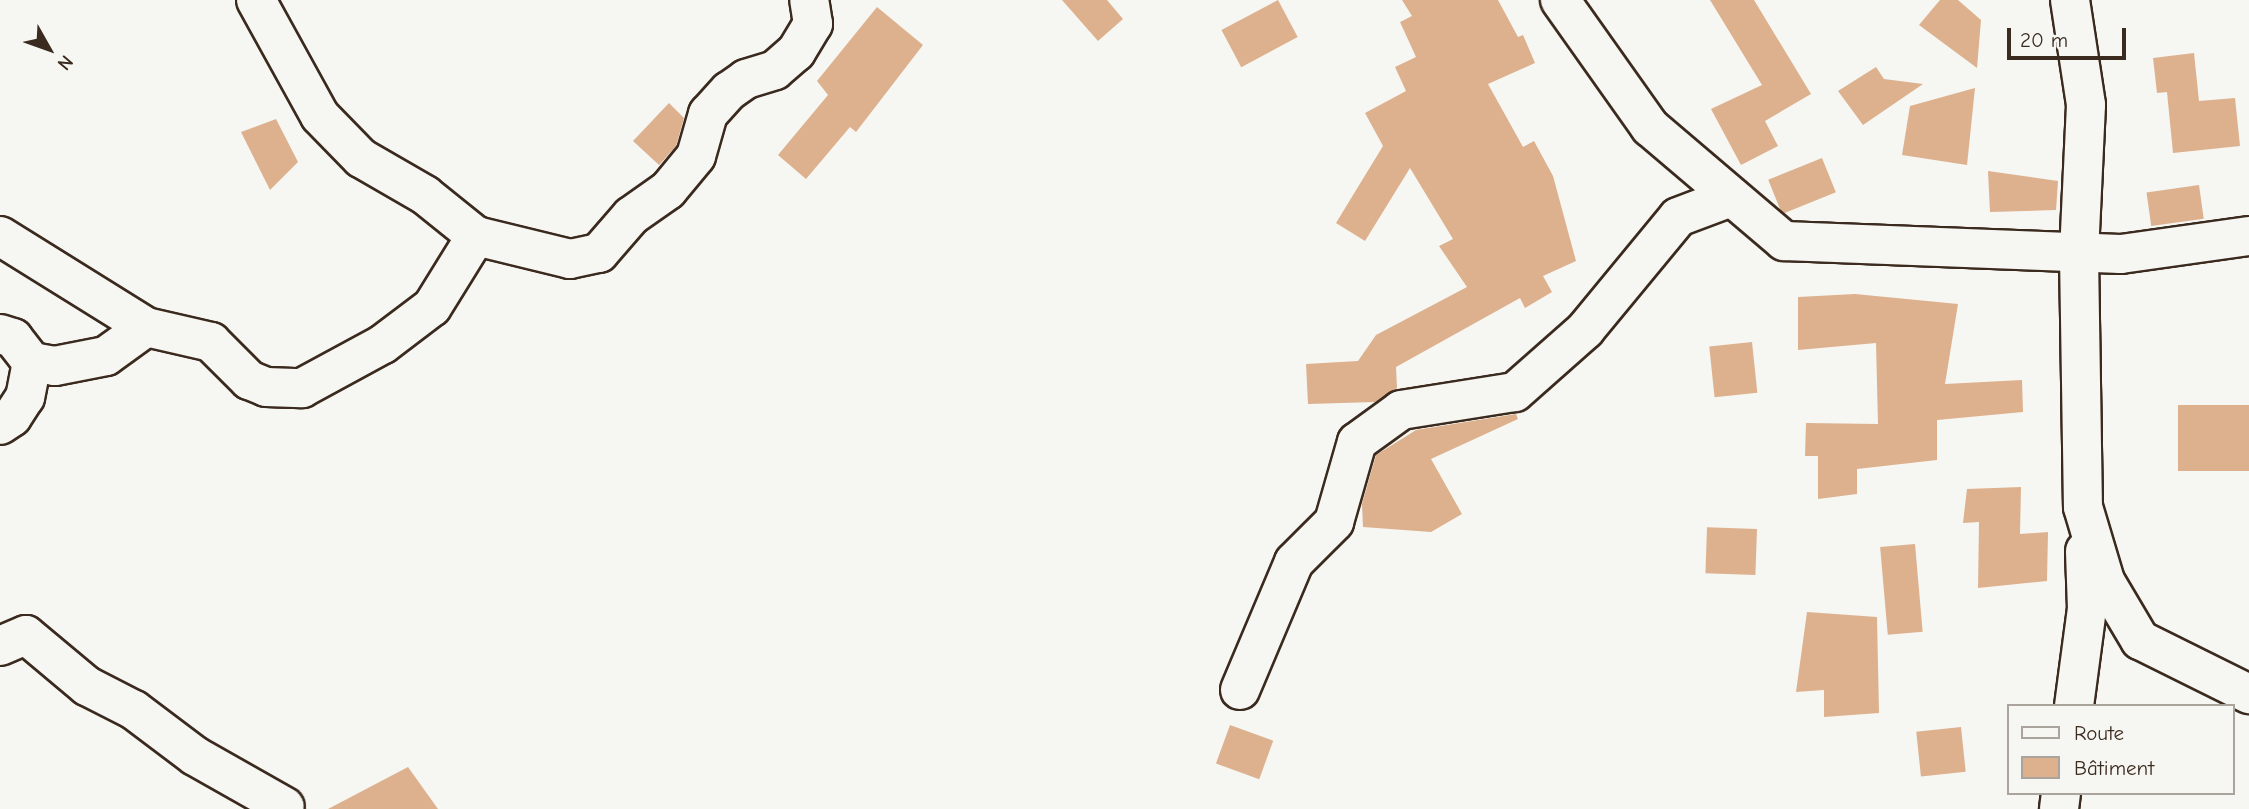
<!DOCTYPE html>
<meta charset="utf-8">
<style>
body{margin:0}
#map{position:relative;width:2249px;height:809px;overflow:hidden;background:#f6f6f2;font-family:"Comic Neue",sans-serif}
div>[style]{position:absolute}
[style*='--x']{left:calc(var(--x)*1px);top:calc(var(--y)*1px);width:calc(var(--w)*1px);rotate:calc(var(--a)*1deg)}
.building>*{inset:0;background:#ddb18e;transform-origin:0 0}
.roads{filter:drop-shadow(2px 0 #3b2a1e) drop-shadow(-2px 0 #3b2a1e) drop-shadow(0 2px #3b2a1e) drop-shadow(0 -2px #3b2a1e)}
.minor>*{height:38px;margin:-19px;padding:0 19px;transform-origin:19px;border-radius:19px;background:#f6f6f2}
span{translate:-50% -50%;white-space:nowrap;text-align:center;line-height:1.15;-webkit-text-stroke:5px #f6f6f2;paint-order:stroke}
.legend{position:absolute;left:2007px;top:704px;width:228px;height:91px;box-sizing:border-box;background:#f6f6f2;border:2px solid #aba49d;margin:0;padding:9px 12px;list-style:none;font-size:21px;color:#3b2a1e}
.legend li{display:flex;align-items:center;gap:14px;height:35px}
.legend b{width:35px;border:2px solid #aba49d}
.north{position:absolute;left:14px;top:14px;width:70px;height:70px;-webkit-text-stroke:5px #f6f6f2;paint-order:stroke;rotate:130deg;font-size:19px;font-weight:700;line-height:28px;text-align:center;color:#3b2a1e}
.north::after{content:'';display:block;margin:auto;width:24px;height:32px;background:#3b2a1e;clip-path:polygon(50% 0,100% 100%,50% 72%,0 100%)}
.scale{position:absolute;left:2007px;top:28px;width:119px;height:32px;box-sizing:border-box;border:4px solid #3b2a1e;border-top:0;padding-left:9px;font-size:21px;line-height:24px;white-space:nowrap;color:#3b2a1e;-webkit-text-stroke:5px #f6f6f2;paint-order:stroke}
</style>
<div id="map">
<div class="building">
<i style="clip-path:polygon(1062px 0,1107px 0,1123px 19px,1098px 41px)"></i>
<i style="left:1278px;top:0;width:42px;height:64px;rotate:62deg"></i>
<i style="clip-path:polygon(1402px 0,1498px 0,1518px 37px,1523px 35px,1535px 63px,1488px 84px,1523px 147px,1534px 141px,1553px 176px,1576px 261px,1543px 276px,1552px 292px,1525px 308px,1520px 298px,1396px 367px,1397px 388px,1375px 402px,1308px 404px,1306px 364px,1358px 361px,1376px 335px,1467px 287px,1439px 246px,1453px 239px,1410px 168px,1365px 241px,1336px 223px,1383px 146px,1365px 113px,1406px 91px,1395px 67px,1416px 57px,1400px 22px,1412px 16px)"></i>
<i style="clip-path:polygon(1710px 0,1754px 0,1811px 94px,1765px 121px,1778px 146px,1741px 165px,1711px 109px,1762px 85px)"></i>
<i style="clip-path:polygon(1940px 0,1958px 0,1981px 20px,1977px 68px,1919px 25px)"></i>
<i style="clip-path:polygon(877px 7px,923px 45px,856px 132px,850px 127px,806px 179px,778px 155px,828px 95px,817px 81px)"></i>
<i style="clip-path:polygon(2194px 53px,2199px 101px,2235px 98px,2240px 146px,2173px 153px,2167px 92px,2157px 93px,2153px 58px)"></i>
<i style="clip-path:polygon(1876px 67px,1884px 79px,1923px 84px,1863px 125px,1838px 91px)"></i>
<i style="clip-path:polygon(1975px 88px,1967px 165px,1902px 155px,1910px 106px)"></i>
<i style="clip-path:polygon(669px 103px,684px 118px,676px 146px,659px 165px,633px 141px)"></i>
<i style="clip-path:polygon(276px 119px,298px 162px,270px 190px,241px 132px)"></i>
<i style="left:1822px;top:158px;width:37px;height:58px;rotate:68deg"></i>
<i style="clip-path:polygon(1988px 171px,2058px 181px,2056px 210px,1990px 212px)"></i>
<i style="left:2199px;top:185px;width:34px;height:53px;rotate:82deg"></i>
<i style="clip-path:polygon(1855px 294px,1958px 304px,1945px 384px,2022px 380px,2023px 412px,1937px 420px,1937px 460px,1857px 469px,1857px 494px,1818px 499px,1818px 456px,1805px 456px,1806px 423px,1878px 424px,1876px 343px,1798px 350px,1798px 297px)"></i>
<i style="left:1752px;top:342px;width:51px;height:43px;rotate:84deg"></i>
<i style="left:2249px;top:405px;width:66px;height:71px;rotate:90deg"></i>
<i style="clip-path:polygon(1516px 414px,1518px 419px,1431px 459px,1462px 514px,1431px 532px,1363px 527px,1362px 504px,1376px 455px,1416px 430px)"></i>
<i style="clip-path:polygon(2021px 487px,2020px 534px,2048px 532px,2047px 581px,1978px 588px,1979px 522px,1963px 523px,1967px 489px)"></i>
<i style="left:1757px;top:529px;width:46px;height:50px;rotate:92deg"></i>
<i style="left:1915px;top:544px;width:88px;height:35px;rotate:85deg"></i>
<i style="clip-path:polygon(1807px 612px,1877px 617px,1879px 713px,1824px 717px,1824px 690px,1796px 692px)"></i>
<i style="left:1230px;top:725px;width:46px;height:41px;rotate:20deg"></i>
<i style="left:1961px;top:727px;width:45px;height:45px;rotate:84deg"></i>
<i style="clip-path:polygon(408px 767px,438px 809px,328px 809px)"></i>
</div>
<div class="roads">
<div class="minor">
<i style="--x:256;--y:0;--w:132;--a:61.1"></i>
<i style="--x:320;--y:116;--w:59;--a:45.7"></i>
<i style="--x:361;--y:158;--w:74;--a:30"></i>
<i style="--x:425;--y:195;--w:65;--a:38.8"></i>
<i style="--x:476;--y:236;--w:97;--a:13.7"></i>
<i style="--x:570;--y:259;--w:30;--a:-12"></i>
<i style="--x:599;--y:253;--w:49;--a:-49.1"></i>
<i style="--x:631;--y:216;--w:45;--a:-35.1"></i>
<i style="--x:668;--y:190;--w:44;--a:-50.5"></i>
<i style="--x:696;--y:156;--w:44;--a:-74.1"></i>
<i style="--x:708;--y:114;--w:31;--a:-48"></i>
<i style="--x:729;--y:91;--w:21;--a:-35"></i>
<i style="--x:746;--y:79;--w:30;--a:-17"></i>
<i style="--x:775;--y:70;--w:28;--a:-41"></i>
<i style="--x:796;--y:52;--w:33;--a:-59"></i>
<i style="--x:813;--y:24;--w:24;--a:-99"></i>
<i style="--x:1560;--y:0;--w:156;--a:54.7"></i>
<i style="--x:1650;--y:127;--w:176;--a:40.4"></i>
<i style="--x:1784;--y:241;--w:337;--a:2.2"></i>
<i style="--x:2121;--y:254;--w:129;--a:-8"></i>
<i style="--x:2070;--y:0;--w:106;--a:81.3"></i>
<i style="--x:2086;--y:105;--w:150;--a:92.7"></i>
<i style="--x:2079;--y:255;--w:252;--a:89.1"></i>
<i style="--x:2083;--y:507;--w:77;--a:73.4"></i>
<i style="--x:2105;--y:581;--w:69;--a:59.3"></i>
<i style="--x:2140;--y:640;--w:122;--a:26.4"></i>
<i style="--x:0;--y:236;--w:172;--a:31.9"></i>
<i style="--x:0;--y:334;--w:14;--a:17"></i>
<i style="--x:13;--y:338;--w:31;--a:52"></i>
<i style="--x:32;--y:362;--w:36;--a:101"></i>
<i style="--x:25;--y:397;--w:24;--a:123"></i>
<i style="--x:12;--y:417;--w:14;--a:146"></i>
<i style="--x:32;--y:362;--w:23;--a:10"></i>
<i style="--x:55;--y:366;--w:52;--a:-11.1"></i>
<i style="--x:106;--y:356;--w:49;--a:-35.9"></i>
<i style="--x:146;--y:327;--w:67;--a:13"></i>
<i style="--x:211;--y:342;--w:54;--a:45"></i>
<i style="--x:249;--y:380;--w:18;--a:22"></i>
<i style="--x:266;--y:387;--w:36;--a:2"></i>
<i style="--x:302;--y:388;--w:92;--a:-28.5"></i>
<i style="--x:383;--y:344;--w:61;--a:-37.1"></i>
<i style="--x:432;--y:307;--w:84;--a:-58.2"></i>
<i style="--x:0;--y:646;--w:28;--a:-23"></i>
<i style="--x:26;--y:635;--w:80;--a:39.9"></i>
<i style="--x:87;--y:686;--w:53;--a:27.1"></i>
<i style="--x:134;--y:710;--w:76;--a:37"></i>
<i style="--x:195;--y:756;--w:103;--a:29.5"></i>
<i style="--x:1240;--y:690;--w:139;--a:-67.1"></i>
<i style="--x:1294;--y:562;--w:57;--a:-45"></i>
<i style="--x:1334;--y:522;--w:83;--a:-74"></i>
<i style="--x:1357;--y:442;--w:54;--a:-36"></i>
<i style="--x:1401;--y:410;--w:115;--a:-9"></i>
<i style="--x:1515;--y:392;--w:94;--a:-41.5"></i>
<i style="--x:1585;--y:330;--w:146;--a:-50.5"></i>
<i style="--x:1678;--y:217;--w:57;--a:-20.7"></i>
<i style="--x:2074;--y:706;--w:98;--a:-82.4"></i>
<i style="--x:2087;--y:609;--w:58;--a:-92"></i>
<i style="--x:2059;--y:809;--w:16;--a:-83"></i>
</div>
</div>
<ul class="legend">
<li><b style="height:9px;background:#f6f6f2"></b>Route</li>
<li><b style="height:19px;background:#ddb18e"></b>Bâtiment</li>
</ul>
<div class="north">N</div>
<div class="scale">20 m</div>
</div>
